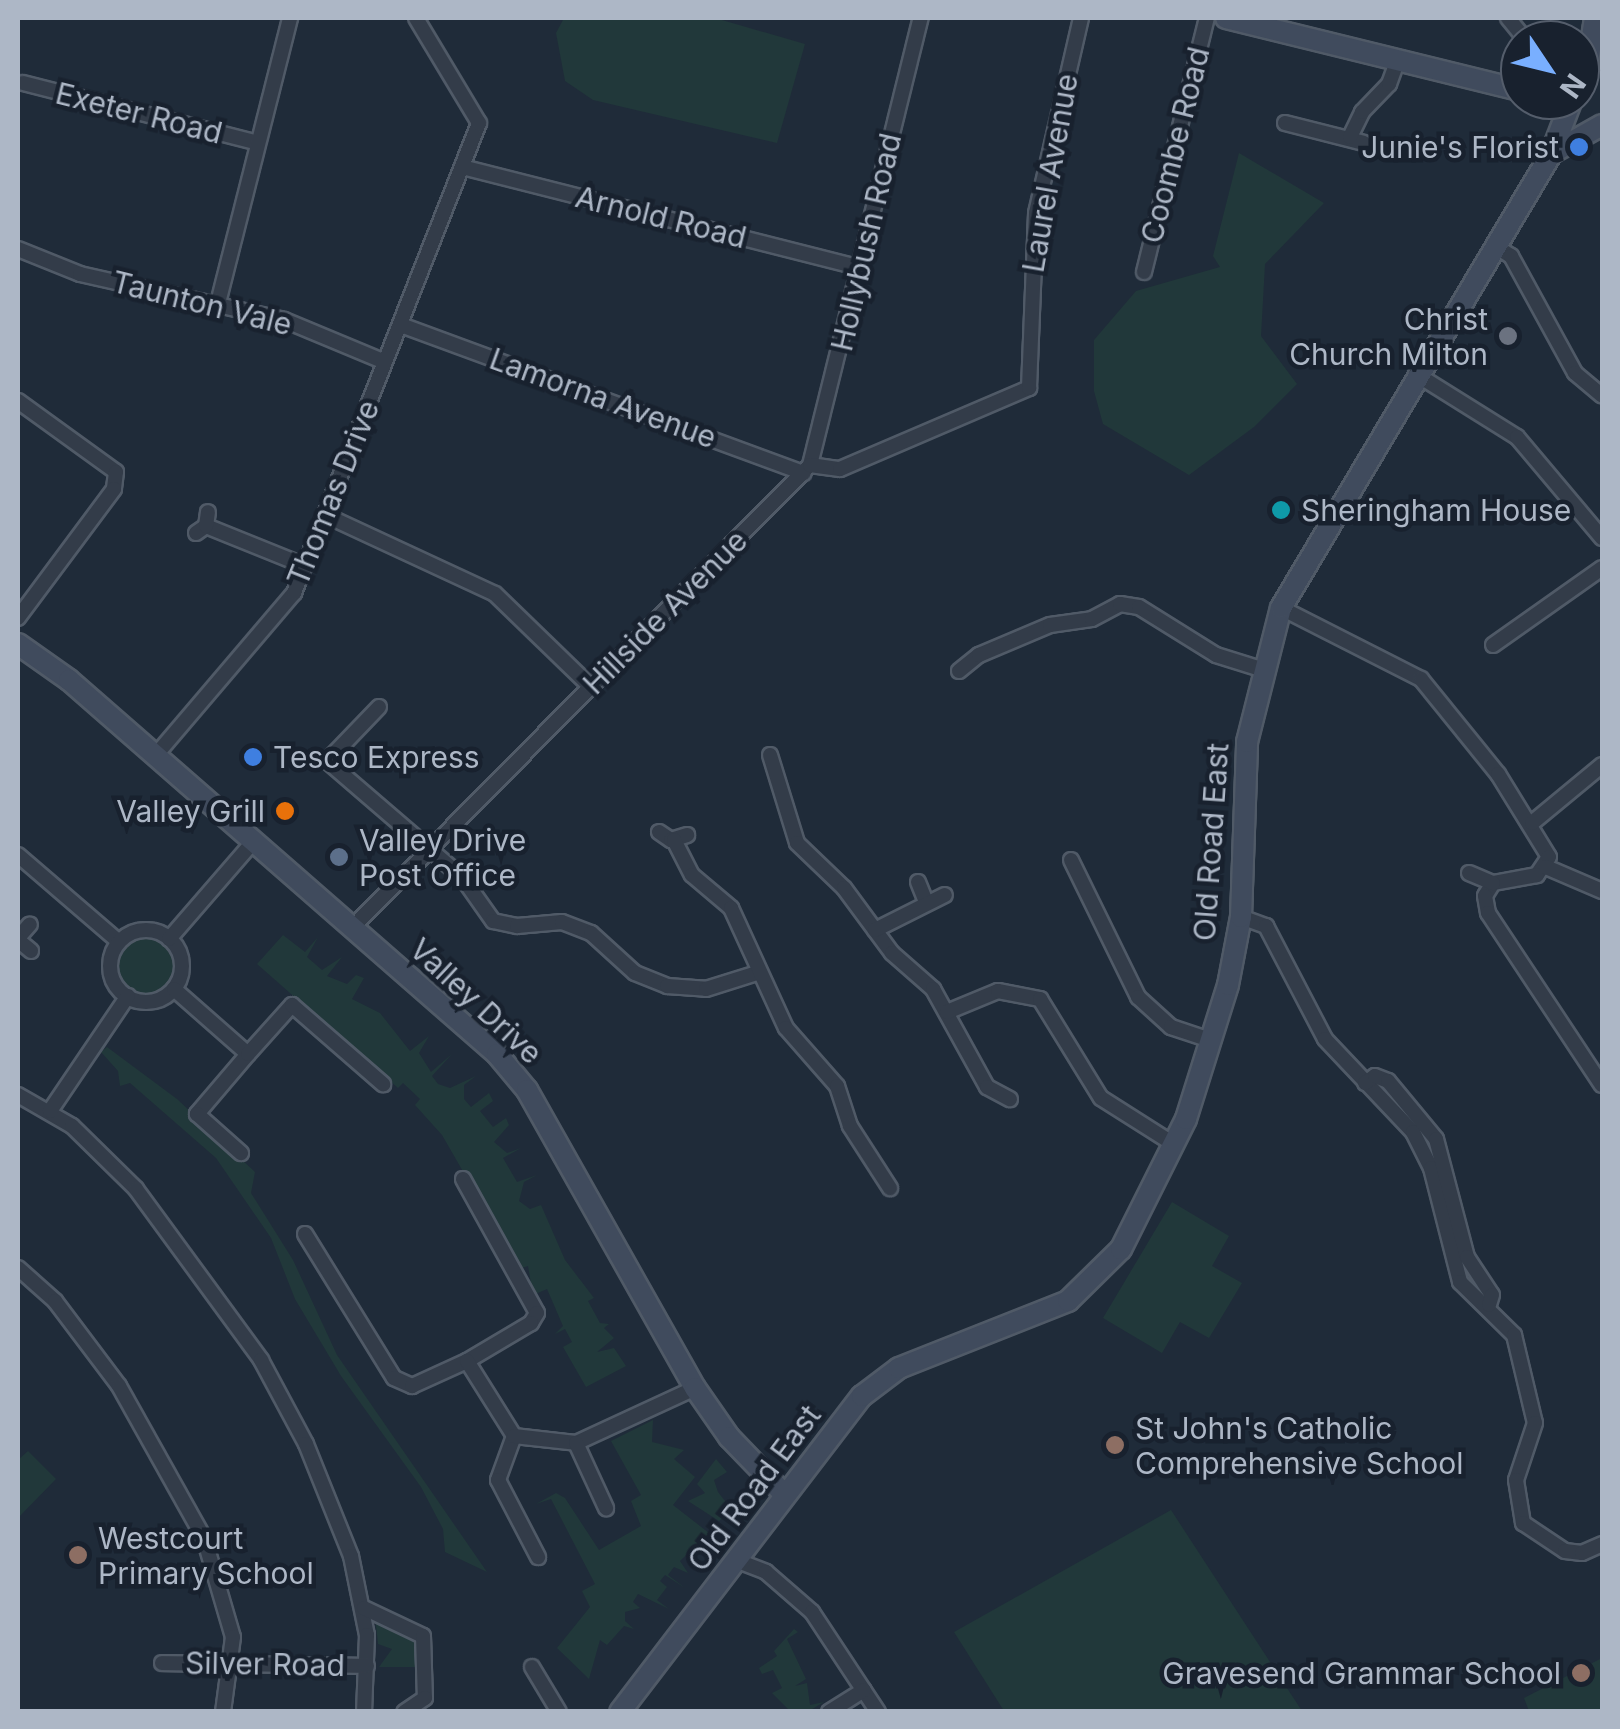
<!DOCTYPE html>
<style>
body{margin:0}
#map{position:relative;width:1620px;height:1729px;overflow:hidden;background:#1f2b39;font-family:Inter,sans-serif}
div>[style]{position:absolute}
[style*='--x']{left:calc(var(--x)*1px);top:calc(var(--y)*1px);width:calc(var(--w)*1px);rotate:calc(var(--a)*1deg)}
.green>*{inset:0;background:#21383a}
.round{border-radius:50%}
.roads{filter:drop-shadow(2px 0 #505a67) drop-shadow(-2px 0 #505a67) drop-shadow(0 2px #505a67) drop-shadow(0 -2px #505a67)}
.street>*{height:14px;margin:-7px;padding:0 7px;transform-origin:7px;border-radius:7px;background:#333c49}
.street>.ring{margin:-7px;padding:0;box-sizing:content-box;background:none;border:14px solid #333c49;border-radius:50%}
.secondary>*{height:20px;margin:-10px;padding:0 10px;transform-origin:10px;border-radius:10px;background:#404b5d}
.dots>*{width:28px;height:28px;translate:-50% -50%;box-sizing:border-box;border:5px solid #18212e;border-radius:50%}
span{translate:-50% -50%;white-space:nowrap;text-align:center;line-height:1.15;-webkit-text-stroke:9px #18212e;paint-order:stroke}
.street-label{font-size:30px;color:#adb7c6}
.poi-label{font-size:30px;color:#adb7c6}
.right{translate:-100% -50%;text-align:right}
.left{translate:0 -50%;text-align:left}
.frame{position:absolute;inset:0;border:20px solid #adb7c6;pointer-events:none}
.north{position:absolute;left:1500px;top:20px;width:100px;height:100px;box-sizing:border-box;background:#18212e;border:2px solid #545d6b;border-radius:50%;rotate:125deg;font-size:28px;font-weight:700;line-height:40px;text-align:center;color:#adb7c6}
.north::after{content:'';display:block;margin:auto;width:35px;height:45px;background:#79afff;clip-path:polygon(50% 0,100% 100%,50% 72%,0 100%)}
</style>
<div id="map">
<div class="green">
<i style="clip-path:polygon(564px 18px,715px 18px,805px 44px,777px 143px,593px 100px,565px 81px,556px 33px)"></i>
<i style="clip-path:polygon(1239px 153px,1324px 203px,1265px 264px,1261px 336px,1297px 384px,1254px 427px,1189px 475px,1103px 424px,1094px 391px,1094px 340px,1136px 291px,1220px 267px,1213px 256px)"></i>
<i style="clip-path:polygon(283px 935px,305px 952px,318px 937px,307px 957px,322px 970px,342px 957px,327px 976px,347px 984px,356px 975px,364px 978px,352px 999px,380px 1013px,410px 1051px,429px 1036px,419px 1053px,431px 1072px,452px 1054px,432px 1076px,438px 1084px,450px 1088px,476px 1076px,464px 1085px,464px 1099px,471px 1107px,489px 1093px,493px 1101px,480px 1111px,493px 1127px,506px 1118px,509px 1125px,494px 1142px,507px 1153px,521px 1148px,503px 1158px,517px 1182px,537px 1175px,524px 1182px,519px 1201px,530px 1209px,541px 1205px,565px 1260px,594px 1298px,588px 1301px,600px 1323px,609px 1324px,604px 1328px,614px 1338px,597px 1352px,614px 1348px,626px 1366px,586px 1387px,563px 1347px,572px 1342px,565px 1329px,555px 1334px,563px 1326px,547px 1289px,533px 1295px,528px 1266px,519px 1269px,442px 1135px,415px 1105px,420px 1099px,403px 1083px,398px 1088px,257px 964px)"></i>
<i class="round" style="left:119px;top:938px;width:56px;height:56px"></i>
<i style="clip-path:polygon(107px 1047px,177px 1099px,255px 1172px,251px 1193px,293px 1260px,337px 1355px,487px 1572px,445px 1552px,443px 1529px,421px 1487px,341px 1376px,295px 1299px,271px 1238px,216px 1158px,130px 1083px,120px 1086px,118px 1071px,101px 1052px)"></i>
<i style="clip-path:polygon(1172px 1202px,1229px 1236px,1212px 1266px,1242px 1283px,1209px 1338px,1180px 1322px,1162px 1353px,1103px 1318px)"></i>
<i style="clip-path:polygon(653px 1420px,652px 1442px,684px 1450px,674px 1459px,695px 1477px,673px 1505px,709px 1533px,680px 1561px,688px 1573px,674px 1567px,668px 1575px,685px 1588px,665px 1575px,660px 1581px,667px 1587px,657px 1600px,669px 1609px,638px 1594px,633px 1602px,640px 1608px,625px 1612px,625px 1621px,634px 1629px,624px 1626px,607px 1645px,600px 1640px,589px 1679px,557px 1648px,590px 1607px,582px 1591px,595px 1584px,551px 1499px,536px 1504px,556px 1493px,565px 1498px,599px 1550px,641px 1526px,631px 1501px,641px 1495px,611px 1441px)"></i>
<i style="clip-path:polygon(28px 1451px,56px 1479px,18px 1518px,18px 1460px)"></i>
<i style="clip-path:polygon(716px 1459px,727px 1472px,714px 1480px,718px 1492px,732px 1510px,719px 1521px,688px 1501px,705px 1493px,697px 1484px)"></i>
<i style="clip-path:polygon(1171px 1510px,1302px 1711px,1004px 1711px,954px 1632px)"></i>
<i style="clip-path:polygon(375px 1616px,419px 1638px,417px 1667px,379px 1667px,392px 1649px,378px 1644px)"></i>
<i style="clip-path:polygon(794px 1629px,798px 1632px,787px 1639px,806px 1679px,795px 1686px,807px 1683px,810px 1705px,824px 1702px,809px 1711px,790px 1711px,772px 1693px,782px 1688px,773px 1670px,762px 1674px,759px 1668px,777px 1656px,774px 1651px)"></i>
<i style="clip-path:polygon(1602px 1658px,1602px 1711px,1529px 1711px,1524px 1698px)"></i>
</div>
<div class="roads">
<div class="street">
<i style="--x:1508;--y:18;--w:28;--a:51"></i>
<i style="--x:23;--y:83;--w:238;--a:14.3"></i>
<i style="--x:1285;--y:123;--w:81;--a:14.2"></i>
<i style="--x:1350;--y:137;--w:28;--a:-64"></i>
<i style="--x:1362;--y:112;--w:39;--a:-46"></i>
<i style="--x:1389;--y:84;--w:27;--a:-70"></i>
<i style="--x:462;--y:167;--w:411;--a:14.2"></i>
<i style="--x:1495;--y:246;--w:19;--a:32"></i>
<i style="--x:1511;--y:256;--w:133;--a:61.3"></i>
<i style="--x:1575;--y:373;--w:35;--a:40"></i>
<i style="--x:18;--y:249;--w:67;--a:22"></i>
<i style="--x:80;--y:274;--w:209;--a:12.7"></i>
<i style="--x:284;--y:320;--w:109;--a:22.6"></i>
<i style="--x:1144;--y:272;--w:262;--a:-76.1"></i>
<i style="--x:218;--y:303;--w:294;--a:-75.8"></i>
<i style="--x:401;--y:325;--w:429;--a:20.2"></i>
<i style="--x:1416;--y:374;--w:119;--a:32"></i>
<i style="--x:1517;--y:437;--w:132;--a:49.9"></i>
<i style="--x:18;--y:401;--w:121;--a:35.9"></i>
<i style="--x:116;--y:472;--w:17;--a:97"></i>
<i style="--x:114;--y:489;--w:161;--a:126.7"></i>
<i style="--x:810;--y:465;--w:461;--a:-76.1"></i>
<i style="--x:325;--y:515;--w:187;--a:24.9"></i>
<i style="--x:495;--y:594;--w:134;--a:44.1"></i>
<i style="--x:206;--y:526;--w:107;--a:22"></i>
<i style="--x:196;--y:533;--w:12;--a:-35"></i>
<i style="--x:206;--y:526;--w:14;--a:-82"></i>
<i style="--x:1281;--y:608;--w:157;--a:26.9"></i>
<i style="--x:1421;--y:679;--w:122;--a:51"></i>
<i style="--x:1498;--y:774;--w:97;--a:58.4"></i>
<i style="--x:1549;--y:857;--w:22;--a:124"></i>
<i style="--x:1537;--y:875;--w:45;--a:169.7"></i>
<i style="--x:1493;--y:883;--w:15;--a:122"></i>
<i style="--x:1485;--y:896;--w:17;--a:80"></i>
<i style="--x:1488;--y:913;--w:206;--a:56.5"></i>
<i style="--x:1493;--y:645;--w:133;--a:-35.2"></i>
<i style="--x:959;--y:671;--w:26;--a:-39"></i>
<i style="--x:979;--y:655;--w:77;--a:-22.9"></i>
<i style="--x:1050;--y:625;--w:42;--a:-8.1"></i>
<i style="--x:1092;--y:619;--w:32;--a:-28"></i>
<i style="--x:1120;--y:604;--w:19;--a:9"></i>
<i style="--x:1139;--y:607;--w:91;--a:31.9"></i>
<i style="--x:1216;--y:655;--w:47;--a:17.3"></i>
<i style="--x:379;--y:707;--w:75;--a:133.9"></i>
<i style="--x:327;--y:761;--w:178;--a:40.7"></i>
<i style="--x:462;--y:877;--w:54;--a:54.8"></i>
<i style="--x:493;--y:921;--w:25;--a:12"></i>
<i style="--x:517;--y:926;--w:45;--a:-5.1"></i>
<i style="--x:562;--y:922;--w:31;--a:21"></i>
<i style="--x:591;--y:933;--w:59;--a:42.3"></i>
<i style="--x:635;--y:973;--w:35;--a:22"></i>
<i style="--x:667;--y:986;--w:39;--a:4"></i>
<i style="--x:706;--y:989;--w:53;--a:-17.4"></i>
<i style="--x:156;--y:755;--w:213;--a:-49.6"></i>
<i style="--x:294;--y:593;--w:505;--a:-68.51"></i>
<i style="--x:479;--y:123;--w:122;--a:-121"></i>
<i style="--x:770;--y:755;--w:92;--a:72.9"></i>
<i style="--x:797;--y:843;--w:65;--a:43.8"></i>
<i style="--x:844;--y:888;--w:81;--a:53.6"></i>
<i style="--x:892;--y:953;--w:55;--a:41.3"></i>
<i style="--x:933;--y:989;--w:112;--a:61.1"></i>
<i style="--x:987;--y:1087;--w:26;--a:28"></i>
<i style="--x:1532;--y:823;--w:91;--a:-39.6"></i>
<i style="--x:659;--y:832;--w:14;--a:34"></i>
<i style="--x:671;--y:840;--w:17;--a:-17"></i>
<i style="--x:674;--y:840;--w:39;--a:63"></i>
<i style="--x:692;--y:875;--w:51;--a:40.2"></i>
<i style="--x:731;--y:908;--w:132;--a:65.4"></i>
<i style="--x:786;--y:1028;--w:77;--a:48.7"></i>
<i style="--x:837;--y:1086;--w:42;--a:72"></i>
<i style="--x:850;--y:1126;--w:74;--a:57.2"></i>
<i style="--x:18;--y:855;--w:133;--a:40.7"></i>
<i style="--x:1071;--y:860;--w:153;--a:63.9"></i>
<i style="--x:1138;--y:997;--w:45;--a:42.3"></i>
<i style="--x:1171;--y:1027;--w:44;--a:18.4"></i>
<i style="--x:1546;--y:867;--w:61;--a:23.2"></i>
<i style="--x:1469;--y:873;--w:26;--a:23"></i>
<i style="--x:918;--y:882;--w:22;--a:68"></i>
<i style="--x:1241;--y:917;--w:27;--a:20"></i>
<i style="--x:1266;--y:926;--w:127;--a:62.4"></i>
<i style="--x:1325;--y:1039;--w:128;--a:46.6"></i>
<i style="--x:1413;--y:1132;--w:40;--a:63.4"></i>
<i style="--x:1431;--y:1168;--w:118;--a:75.7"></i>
<i style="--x:1460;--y:1282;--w:76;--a:44.5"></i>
<i style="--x:1514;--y:1335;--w:90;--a:76.6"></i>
<i style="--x:1535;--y:1423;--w:60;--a:108.4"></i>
<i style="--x:1516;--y:1480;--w:44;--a:80.8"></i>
<i style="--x:1523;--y:1523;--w:50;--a:33.7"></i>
<i style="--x:1565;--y:1551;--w:17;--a:7"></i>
<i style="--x:1582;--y:1553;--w:22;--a:-24"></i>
<i style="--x:353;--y:927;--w:650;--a:-45.31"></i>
<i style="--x:810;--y:465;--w:30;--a:8"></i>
<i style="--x:840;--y:469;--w:206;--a:-23.2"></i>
<i style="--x:1029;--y:388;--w:175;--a:-87.7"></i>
<i style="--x:1036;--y:213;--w:200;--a:-77"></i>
<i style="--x:875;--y:930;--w:78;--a:-26.6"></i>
<i class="ring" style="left:110px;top:930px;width:58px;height:58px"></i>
<i style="--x:18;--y:938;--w:18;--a:-49"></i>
<i style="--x:169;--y:939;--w:128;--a:-49.1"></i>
<i style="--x:18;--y:940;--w:17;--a:40"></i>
<i style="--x:174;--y:989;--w:98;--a:41.3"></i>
<i style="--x:248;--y:1054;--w:79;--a:130.4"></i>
<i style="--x:197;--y:1114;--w:59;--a:41.6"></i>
<i style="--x:947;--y:1012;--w:55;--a:-22.4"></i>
<i style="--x:998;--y:991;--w:43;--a:10.8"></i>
<i style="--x:1040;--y:999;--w:116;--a:58.4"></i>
<i style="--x:1101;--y:1098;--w:88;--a:32.4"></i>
<i style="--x:248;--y:1054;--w:66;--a:-48.1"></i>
<i style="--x:292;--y:1005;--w:121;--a:41"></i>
<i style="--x:1365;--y:1083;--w:12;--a:-35"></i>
<i style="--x:1375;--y:1076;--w:14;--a:21"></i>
<i style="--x:1388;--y:1081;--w:75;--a:50.4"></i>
<i style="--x:1436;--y:1139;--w:122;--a:75.3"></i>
<i style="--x:1467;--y:1257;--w:45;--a:56.7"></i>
<i style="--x:1492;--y:1295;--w:10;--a:107"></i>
<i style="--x:18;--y:1095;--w:62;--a:29.9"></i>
<i style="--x:72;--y:1126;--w:90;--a:44.5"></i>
<i style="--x:136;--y:1189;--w:212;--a:53.8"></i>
<i style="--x:261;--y:1360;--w:95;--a:61.8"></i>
<i style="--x:306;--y:1444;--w:121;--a:68.1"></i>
<i style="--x:351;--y:1556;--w:81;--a:78.6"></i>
<i style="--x:367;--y:1635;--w:77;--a:92.2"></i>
<i style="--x:50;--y:1111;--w:139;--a:-55.9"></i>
<i style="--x:463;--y:1179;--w:153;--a:61.1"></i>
<i style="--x:537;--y:1313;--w:12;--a:121"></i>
<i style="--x:531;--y:1323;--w:74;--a:149.3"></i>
<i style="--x:305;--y:1234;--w:169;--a:58.3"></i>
<i style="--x:394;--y:1378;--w:20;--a:24"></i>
<i style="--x:412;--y:1386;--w:60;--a:-24.4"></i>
<i style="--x:467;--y:1361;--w:89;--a:57.9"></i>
<i style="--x:514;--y:1436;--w:47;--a:110"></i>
<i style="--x:498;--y:1480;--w:87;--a:62.5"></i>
<i style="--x:18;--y:1268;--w:50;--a:41.7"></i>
<i style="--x:55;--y:1301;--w:106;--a:53"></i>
<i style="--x:119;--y:1386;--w:174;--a:60.8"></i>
<i style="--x:204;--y:1538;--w:103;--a:73.7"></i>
<i style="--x:233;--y:1637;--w:76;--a:97.6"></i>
<i style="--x:514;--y:1436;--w:62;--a:6.4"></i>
<i style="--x:576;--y:1443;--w:131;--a:-24.8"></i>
<i style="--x:576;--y:1443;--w:72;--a:65.2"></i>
<i style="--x:738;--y:1561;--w:30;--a:21"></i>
<i style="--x:766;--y:1572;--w:61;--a:41"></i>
<i style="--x:812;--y:1612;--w:120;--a:56.6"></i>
<i style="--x:364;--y:1608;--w:65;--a:25.4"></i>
<i style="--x:423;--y:1636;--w:62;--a:88.2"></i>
<i style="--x:425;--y:1698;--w:25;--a:146"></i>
<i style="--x:162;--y:1663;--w:205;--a:0.8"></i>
<i style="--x:532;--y:1667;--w:52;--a:59"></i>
<i style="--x:829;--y:1712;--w:41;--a:-32.2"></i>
</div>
<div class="secondary">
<i style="--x:1226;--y:18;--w:303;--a:13.8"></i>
<i style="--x:1587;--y:68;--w:51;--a:-80.9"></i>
<i style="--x:1552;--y:153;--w:57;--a:-29.2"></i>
<i style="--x:18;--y:644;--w:62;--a:35.2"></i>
<i style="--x:69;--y:680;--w:568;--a:41.15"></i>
<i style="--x:497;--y:1054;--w:47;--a:50.2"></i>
<i style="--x:527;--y:1090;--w:342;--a:60.6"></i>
<i style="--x:695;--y:1388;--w:60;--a:55.2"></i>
<i style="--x:729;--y:1437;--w:79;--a:46"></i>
<i style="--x:620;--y:1712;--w:398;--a:-52.6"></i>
<i style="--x:862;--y:1396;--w:46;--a:-37.1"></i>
<i style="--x:899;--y:1368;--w:182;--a:-21.6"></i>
<i style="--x:1068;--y:1301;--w:74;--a:-44.5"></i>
<i style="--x:1121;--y:1249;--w:145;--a:-63.4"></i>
<i style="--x:1186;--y:1119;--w:140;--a:-72.6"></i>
<i style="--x:1228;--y:985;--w:69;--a:-79.2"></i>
<i style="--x:1241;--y:917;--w:175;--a:-88"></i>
<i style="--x:1247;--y:742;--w:138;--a:-75.8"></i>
<i style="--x:1281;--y:608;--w:528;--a:-59.26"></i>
<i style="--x:1551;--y:154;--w:56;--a:-69"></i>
</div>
</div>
<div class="dots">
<i style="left:1579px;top:147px;background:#3f7fe0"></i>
<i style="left:1508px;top:336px;background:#6b7280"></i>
<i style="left:1281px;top:510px;background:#0f9aa8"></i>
<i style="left:253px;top:757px;background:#3f7fe0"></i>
<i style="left:285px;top:811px;background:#e8710a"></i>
<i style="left:339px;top:857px;background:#5c6f8a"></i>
<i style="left:1115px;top:1445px;background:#8d6e63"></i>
<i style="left:78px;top:1555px;background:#8d6e63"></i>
<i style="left:1581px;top:1673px;background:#8d6e63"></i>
</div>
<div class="street-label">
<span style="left:139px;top:113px;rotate:14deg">Exeter Road</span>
<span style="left:1175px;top:145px;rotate:-76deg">Coombe Road</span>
<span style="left:1050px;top:173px;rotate:-80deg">Laurel Avenue</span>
<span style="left:661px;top:217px;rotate:14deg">Arnold Road</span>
<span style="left:866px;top:242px;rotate:-77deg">Hollybush Road</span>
<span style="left:202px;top:303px;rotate:14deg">Taunton Vale</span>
<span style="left:603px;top:398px;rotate:20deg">Lamorna Avenue</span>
<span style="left:333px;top:493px;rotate:-68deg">Thomas Drive</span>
<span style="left:665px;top:612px;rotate:-45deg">Hillside Avenue</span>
<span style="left:1211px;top:842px;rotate:-86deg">Old Road East</span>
<span style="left:476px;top:1001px;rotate:43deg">Valley Drive</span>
<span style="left:754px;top:1488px;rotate:-53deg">Old Road East</span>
<span style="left:265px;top:1664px;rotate:1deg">Silver Road</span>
</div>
<div class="poi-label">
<span class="right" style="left:1559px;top:147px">Junie's Florist</span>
<span class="right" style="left:1488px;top:336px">Christ<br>Church Milton</span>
<span class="left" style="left:1301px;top:510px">Sheringham House</span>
<span class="left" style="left:273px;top:757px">Tesco Express</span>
<span class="right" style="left:265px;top:811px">Valley Grill</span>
<span class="left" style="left:359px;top:857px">Valley Drive<br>Post Office</span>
<span class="left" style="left:1135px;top:1445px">St John's Catholic<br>Comprehensive School</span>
<span class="left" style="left:98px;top:1555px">Westcourt<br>Primary School</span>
<span class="right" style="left:1561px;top:1673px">Gravesend Grammar School</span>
</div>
<div class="frame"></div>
<div class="north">N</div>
</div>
